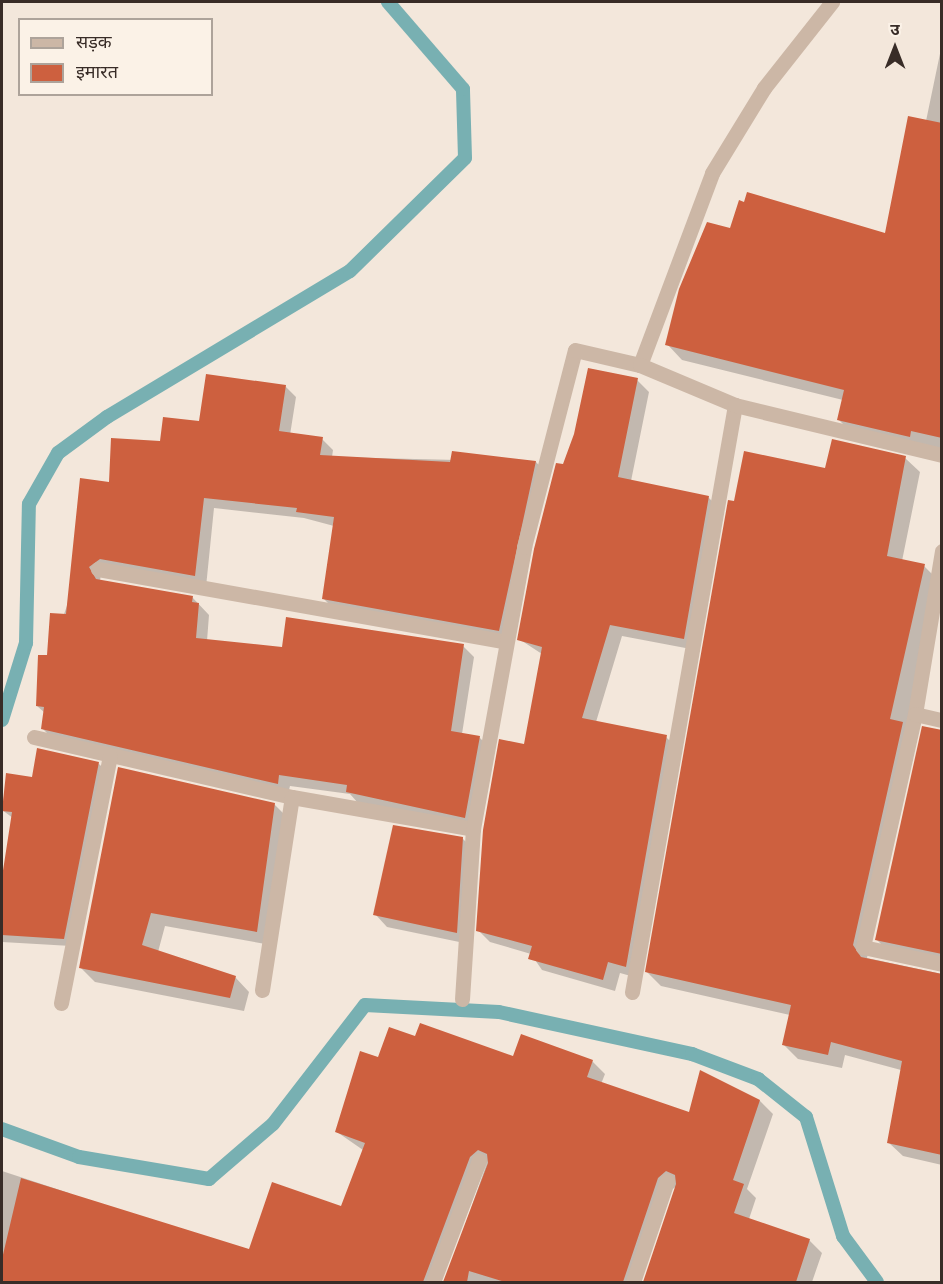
<!DOCTYPE html>
<meta charset="utf-8">
<style>
body{margin:0}
#map{position:relative;width:943px;height:1284px;overflow:hidden;background:#f3e7db;font-family:Rubik,"Noto Sans Devanagari",sans-serif}
div>[style]{position:absolute}
[style*='--x']{left:calc(var(--x)*1px);top:calc(var(--y)*1px);width:calc(var(--w)*1px);rotate:calc(var(--a)*1deg)}
.shadow>*{inset:0;background:#0003}
.stream>*{height:14px;margin:-7px;padding:0 7px;transform-origin:7px;border-radius:7px;background:#78b0b2}
.building>*{inset:0;background:#cd603f}
.minor>*{height:15px;margin:-7.5px;padding:0 7.5px;transform-origin:7.5px;border-radius:7.5px;background:#ccb7a6}
span{translate:-50% -50%;white-space:nowrap;text-align:center;line-height:1.15;-webkit-text-stroke:4.5px #fbf2e7;paint-order:stroke}
.frame{position:absolute;inset:0;border:3px solid #382c27;pointer-events:none}
.legend{position:absolute;left:18px;top:18px;width:195px;height:78px;box-sizing:border-box;background:#fbf2e7;border:2px solid #ada39a;margin:0;padding:8px 10px;list-style:none;font-size:18px;color:#382c27}
.legend li{display:flex;align-items:center;gap:12px;height:30px}
.legend b{width:30px;border:2px solid #ada39a}
.north{position:absolute;left:865px;top:18px;width:60px;height:60px;-webkit-text-stroke:4px #fbf2e7;paint-order:stroke;rotate:0deg;font-size:16px;font-weight:700;line-height:24px;text-align:center;color:#382c27}
.north::after{content:'';display:block;margin:auto;width:21px;height:27px;background:#382c27;clip-path:polygon(50% 0,100% 100%,50% 72%,0 100%)}
</style>
<div id="map">
<div class="shadow">
<i style="clip-path:polygon(942px 44px,942px 449px,853px 434px,838px 419px,843px 400px,682px 360px,667px 344px,731px 230px,886px 235px,926px 121px)"></i>
<i style="clip-path:polygon(637px 380px,649px 392px,631px 481px,708px 497px,720px 509px,696px 650px,622px 636px,596px 722px,666px 737px,678px 749px,638px 978px,620px 973px,615px 991px,542px 970px,531px 954px,490px 942px,478px 930px,525px 746px,542px 654px,519px 639px,564px 466px)"></i>
<i style="clip-path:polygon(285px 386px,296px 397px,290px 435px,322px 439px,333px 450px,332px 457px,536px 462px,546px 473px,510px 641px,335px 610px,324px 599px,334px 526px,304px 518px,214px 508px,206px 587px,101px 574px,100px 581px,192px 597px,209px 615px,207px 641px,283px 649px,463px 646px,474px 657px,462px 734px,479px 737px,490px 748px,476px 828px,358px 803px,350px 794px,290px 786px,288px 794px,53px 739px,42px 728px,45px 713px,37px 706px,49px 657px,110px 483px,161px 442px)"></i>
<i style="clip-path:polygon(905px 458px,920px 472px,902px 561px,924px 566px,938px 580px,917px 737px,867px 958px,942px 974px,942px 1165px,903px 1156px,888px 1142px,901px 1070px,845px 1055px,842px 1068px,798px 1059px,784px 1045px,790px 1015px,661px 986px,647px 972px,735px 503px,826px 470px)"></i>
<i style="clip-path:polygon(942px 732px,942px 964px,890px 953px,876px 939px)"></i>
<i style="clip-path:polygon(98px 763px,106px 771px,71px 946px,2px 942px,2px 886px,13px 818px,2px 810px,7px 775px,33px 779px)"></i>
<i style="clip-path:polygon(274px 804px,289px 819px,271px 945px,165px 926px,158px 952px,235px 977px,249px 992px,244px 1011px,95px 982px,80px 967px)"></i>
<i style="clip-path:polygon(462px 838px,475px 851px,469px 944px,387px 927px,375px 914px)"></i>
<i style="clip-path:polygon(416px 1037px,514px 1057px,592px 1061px,605px 1074px,601px 1084px,690px 1114px,760px 1101px,773px 1114px,747px 1189px,756px 1198px,749px 1219px,809px 1240px,822px 1253px,812px 1282px,645px 1282px,678px 1185px,670px 1191px,639px 1282px,445px 1282px,488px 1160px,440px 1282px,2px 1282px,2px 1171px,69px 1193px,77px 1201px,250px 1251px,342px 1208px,363px 1150px,337px 1132px,379px 1059px)"></i>
</div>
<div class="stream">
<i style="--x:2;--y:720;--w:81;--a:-72.7"></i>
<i style="--x:26;--y:643;--w:139;--a:-88.8"></i>
<i style="--x:29;--y:504;--w:59;--a:-60.4"></i>
<i style="--x:58;--y:453;--w:61;--a:-36.3"></i>
<i style="--x:107;--y:417;--w:283;--a:-31"></i>
<i style="--x:350;--y:271;--w:161;--a:-44.5"></i>
<i style="--x:465;--y:158;--w:69;--a:-91.7"></i>
<i style="--x:463;--y:89;--w:115;--a:-130.8"></i>
<i style="--x:2;--y:1129;--w:82;--a:20"></i>
<i style="--x:79;--y:1157;--w:132;--a:9.6"></i>
<i style="--x:209;--y:1179;--w:84;--a:-40.7"></i>
<i style="--x:273;--y:1124;--w:150;--a:-52.3"></i>
<i style="--x:365;--y:1005;--w:134;--a:3"></i>
<i style="--x:499;--y:1012;--w:198;--a:12.3"></i>
<i style="--x:692;--y:1054;--w:71;--a:20.7"></i>
<i style="--x:758;--y:1079;--w:61;--a:38.4"></i>
<i style="--x:806;--y:1117;--w:125;--a:72.7"></i>
<i style="--x:843;--y:1236;--w:57;--a:53.5"></i>
</div>
<div class="building">
<i style="clip-path:polygon(908px 116px,942px 123px,942px 438px,911px 431px,910px 437px,837px 420px,844px 390px,665px 345px,679px 289px,707px 222px,730px 228px,739px 200px,744px 202px,747px 192px,885px 233px)"></i>
<i style="clip-path:polygon(588px 368px,638px 378px,618px 477px,709px 496px,684px 639px,610px 625px,582px 718px,667px 735px,626px 967px,608px 962px,603px 980px,528px 959px,532px 946px,476px 931px,483px 830px,499px 739px,524px 744px,542px 647px,517px 640px,534px 549px,556px 463px,563px 464px,574px 434px)"></i>
<i style="clip-path:polygon(206px 374px,286px 385px,279px 431px,323px 437px,320px 455px,450px 462px,452px 451px,536px 461px,499px 631px,322px 599px,334px 517px,296px 512px,297px 508px,204px 498px,195px 576px,100px 559px,89px 567px,96px 579px,193px 596px,192px 602px,199px 603px,196px 638px,282px 647px,286px 617px,464px 644px,451px 731px,480px 736px,465px 818px,346px 792px,347px 785px,279px 775px,278px 784px,41px 729px,44px 707px,36px 706px,38px 655px,47px 655px,50px 613px,66px 614px,80px 478px,109px 482px,111px 438px,160px 441px,163px 417px,199px 421px)"></i>
<i style="clip-path:polygon(832px 439px,906px 456px,887px 556px,925px 564px,890px 719px,903px 722px,853px 945px,861px 957px,942px 974px,942px 1155px,887px 1143px,902px 1061px,831px 1042px,828px 1055px,782px 1045px,791px 1005px,645px 972px,728px 500px,734px 501px,744px 451px,825px 468px)"></i>
<i style="clip-path:polygon(922px 726px,942px 730px,942px 954px,875px 940px)"></i>
<i style="clip-path:polygon(37px 748px,99px 762px,64px 939px,2px 935px,2px 877px,12px 812px,2px 811px,6px 773px,32px 777px)"></i>
<i style="clip-path:polygon(118px 767px,275px 803px,257px 932px,151px 913px,142px 945px,236px 976px,230px 998px,79px 968px)"></i>
<i style="clip-path:polygon(393px 825px,463px 837px,457px 933px,373px 915px)"></i>
<i style="clip-path:polygon(420px 1023px,513px 1056px,521px 1034px,593px 1060px,587px 1077px,689px 1112px,700px 1070px,760px 1100px,733px 1180px,744px 1184px,734px 1213px,810px 1239px,796px 1282px,643px 1282px,676px 1184px,675px 1175px,666px 1171px,658px 1178px,623px 1282px,505px 1282px,469px 1271px,467px 1282px,443px 1282px,488px 1163px,487px 1154px,478px 1150px,470px 1157px,423px 1282px,2px 1282px,2px 1259px,21px 1178px,249px 1249px,272px 1182px,341px 1206px,365px 1143px,335px 1132px,360px 1051px,378px 1057px,389px 1027px,415px 1036px)"></i>
</div>
<div class="minor">
<i style="--x:640;--y:365;--w:205;--a:-69.4"></i>
<i style="--x:712;--y:173;--w:100;--a:-58.5"></i>
<i style="--x:764;--y:88;--w:110;--a:-51.7"></i>
<i style="--x:942;--y:551;--w:165;--a:99.4"></i>
<i style="--x:915;--y:714;--w:239;--a:102.6"></i>
<i style="--x:863;--y:947;--w:81;--a:12.1"></i>
<i style="--x:98;--y:569;--w:414;--a:10.1"></i>
<i style="--x:915;--y:714;--w:28;--a:13"></i>
<i style="--x:34;--y:737;--w:265;--a:13.1"></i>
<i style="--x:292;--y:797;--w:184;--a:10"></i>
<i style="--x:262;--y:990;--w:195;--a:-81.2"></i>
<i style="--x:632;--y:992;--w:596;--a:-80.05"></i>
<i style="--x:462;--y:999;--w:170;--a:-86.3"></i>
<i style="--x:473;--y:829;--w:287;--a:-79.7"></i>
<i style="--x:524;--y:547;--w:203;--a:-75.5"></i>
<i style="--x:575;--y:350;--w:67;--a:13"></i>
<i style="--x:640;--y:365;--w:103;--a:22.8"></i>
<i style="--x:735;--y:405;--w:213;--a:13.6"></i>
<i style="--x:61;--y:1003;--w:252;--a:-78.8"></i>
<i style="--x:433;--y:1282;--w:130;--a:-69.3"></i>
<i style="--x:633;--y:1282;--w:107;--a:-71.4"></i>
</div>
<div class="frame"></div>
<ul class="legend">
<li><b style="height:8px;background:#ccb7a6"></b>सड़क</li>
<li><b style="height:16px;background:#cd603f"></b>इमारत</li>
</ul>
<div class="north">उ</div>
</div>
